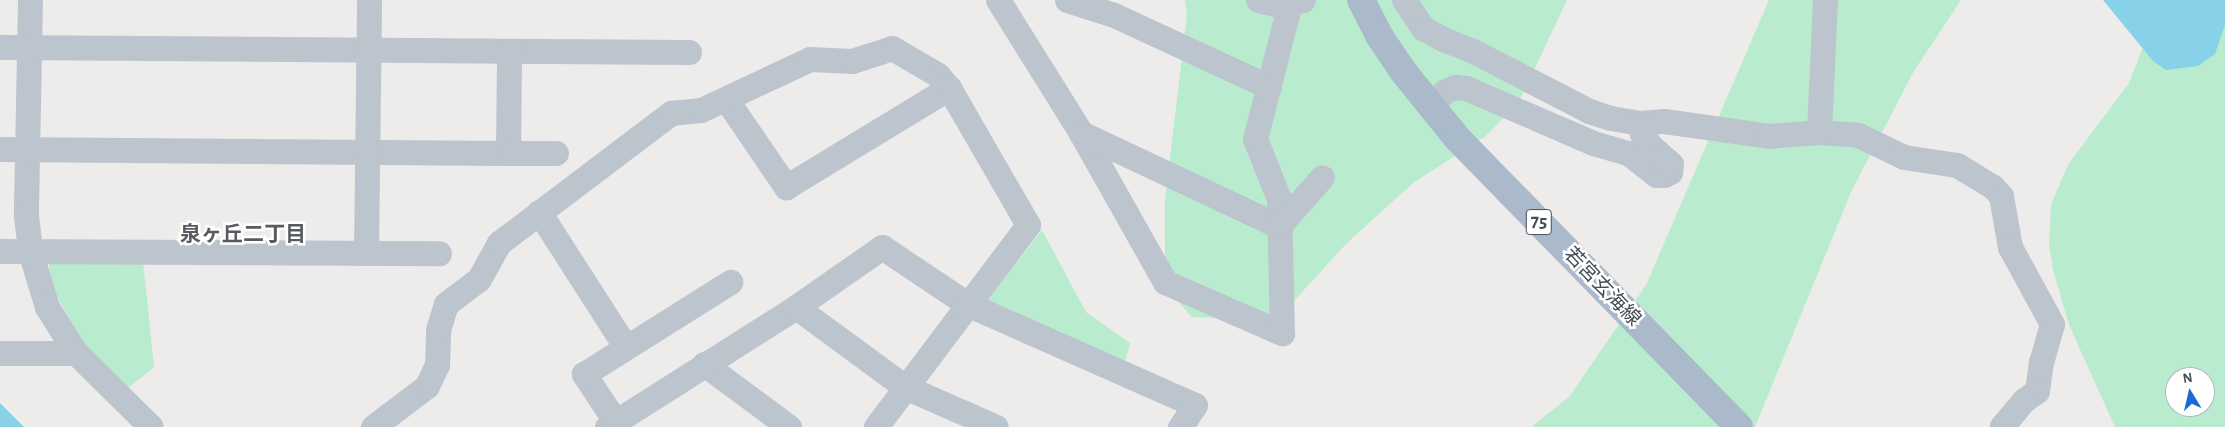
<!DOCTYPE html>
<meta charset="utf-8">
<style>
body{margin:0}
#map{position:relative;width:2225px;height:427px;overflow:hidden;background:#eeebeb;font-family:"Alegreya Sans","Noto Sans JP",sans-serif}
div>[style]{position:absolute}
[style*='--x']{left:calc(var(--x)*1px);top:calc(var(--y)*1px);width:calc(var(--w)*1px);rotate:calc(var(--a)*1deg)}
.green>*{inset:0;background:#b9ecce}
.water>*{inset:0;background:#87d2e8}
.minor>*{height:25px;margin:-12.5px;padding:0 12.5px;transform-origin:12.5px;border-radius:12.5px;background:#bcc5ce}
.major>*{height:28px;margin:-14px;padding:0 14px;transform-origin:14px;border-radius:14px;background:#abbaca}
span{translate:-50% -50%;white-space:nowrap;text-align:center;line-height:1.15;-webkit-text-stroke:5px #fff;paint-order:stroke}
.shield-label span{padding:1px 4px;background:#fff;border:1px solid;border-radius:4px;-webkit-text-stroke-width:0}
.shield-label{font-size:19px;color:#444e58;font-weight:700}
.street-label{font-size:20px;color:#444e58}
.neighbourhood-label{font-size:21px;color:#585b60;font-weight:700}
.north{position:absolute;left:2165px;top:367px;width:50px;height:50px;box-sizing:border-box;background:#fff;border:1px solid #b4b8bc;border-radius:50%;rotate:351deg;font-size:14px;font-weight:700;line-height:20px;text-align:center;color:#444e58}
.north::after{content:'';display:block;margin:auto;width:18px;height:22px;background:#1e6ad5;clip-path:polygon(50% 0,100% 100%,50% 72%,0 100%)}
</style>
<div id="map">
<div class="green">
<i style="clip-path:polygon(1185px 0,1567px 0,1519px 102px,1486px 136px,1413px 183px,1346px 244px,1282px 314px,1256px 320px,1192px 317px,1180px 304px,1165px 258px,1165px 199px,1187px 15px)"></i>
<i style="clip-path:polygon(1769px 0,1961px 0,1914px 71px,1852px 190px,1755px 427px,1531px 427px,1569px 397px,1646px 285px)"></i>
<i style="clip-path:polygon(evenodd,2225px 0,2225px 427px,2115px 427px,2069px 325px,2053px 270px,2049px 245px,2051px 204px,2069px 163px,2129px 83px,2157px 11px,2225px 0,2175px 377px,2205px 377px,2205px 407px,2175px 407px,2175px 377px)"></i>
<i style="clip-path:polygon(1042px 230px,1086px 312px,1130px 343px,1125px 362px,987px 301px)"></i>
<i style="clip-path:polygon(143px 261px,154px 367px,127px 389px,88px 351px,51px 286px,49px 262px)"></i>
</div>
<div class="water">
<i style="clip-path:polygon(2103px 0,2225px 0,2225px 25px,2215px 54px,2198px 66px,2166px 70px,2153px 61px)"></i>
<i style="clip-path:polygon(0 403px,24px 427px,0 427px)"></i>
</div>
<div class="minor">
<i style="--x:30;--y:0;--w:216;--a:91.1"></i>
<i style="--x:26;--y:216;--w:35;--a:83"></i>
<i style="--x:30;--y:251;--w:59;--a:73.1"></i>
<i style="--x:47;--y:307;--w:54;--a:57.8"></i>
<i style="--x:76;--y:353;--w:105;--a:44.6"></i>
<i style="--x:998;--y:0;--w:157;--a:58"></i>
<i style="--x:1081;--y:133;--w:171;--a:60.6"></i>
<i style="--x:1165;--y:282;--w:128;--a:23.6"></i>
<i style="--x:1282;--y:333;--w:134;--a:-91.3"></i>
<i style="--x:1279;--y:199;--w:65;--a:-111.8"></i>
<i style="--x:1255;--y:139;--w:140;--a:-75.6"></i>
<i style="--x:1067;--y:0;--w:49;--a:17.7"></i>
<i style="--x:1114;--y:15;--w:171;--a:24.9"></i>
<i style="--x:1258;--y:0;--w:17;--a:13"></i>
<i style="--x:1275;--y:4;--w:28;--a:-8"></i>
<i style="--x:1404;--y:0;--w:34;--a:56"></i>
<i style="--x:1423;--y:28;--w:23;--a:29"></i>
<i style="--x:1443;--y:39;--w:32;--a:22"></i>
<i style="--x:1473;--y:51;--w:131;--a:27.3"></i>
<i style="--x:1589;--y:111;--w:23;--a:18"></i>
<i style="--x:1611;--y:118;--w:29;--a:10"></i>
<i style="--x:1640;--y:123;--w:24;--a:-5"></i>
<i style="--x:1664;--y:121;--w:106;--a:8.1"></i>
<i style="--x:1769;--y:136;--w:50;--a:-4.6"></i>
<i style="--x:1819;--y:132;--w:39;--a:4"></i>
<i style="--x:1858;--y:135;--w:51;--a:25.6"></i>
<i style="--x:1904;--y:157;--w:54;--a:8.6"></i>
<i style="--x:1957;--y:165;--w:42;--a:31.4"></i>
<i style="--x:1993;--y:187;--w:12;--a:48"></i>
<i style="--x:2001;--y:196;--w:52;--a:80"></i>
<i style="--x:2010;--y:247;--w:88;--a:61.4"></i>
<i style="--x:2052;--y:324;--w:40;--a:106"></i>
<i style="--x:2041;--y:362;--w:29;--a:98"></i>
<i style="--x:2037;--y:391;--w:16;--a:145"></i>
<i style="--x:2024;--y:400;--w:35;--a:130"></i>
<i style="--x:0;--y:47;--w:689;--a:0.42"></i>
<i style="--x:726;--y:99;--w:107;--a:55.7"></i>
<i style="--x:786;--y:187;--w:191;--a:-31.3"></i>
<i style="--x:1430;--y:107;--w:22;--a:-47"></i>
<i style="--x:1445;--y:91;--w:11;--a:-22"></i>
<i style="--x:1455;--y:87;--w:11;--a:5"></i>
<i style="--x:1466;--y:88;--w:138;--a:23.4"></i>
<i style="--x:1593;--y:143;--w:36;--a:16"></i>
<i style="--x:1628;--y:153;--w:36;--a:38"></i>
<i style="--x:1656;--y:175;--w:8;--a:0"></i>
<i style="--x:1664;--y:175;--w:7;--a:-27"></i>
<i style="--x:1670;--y:172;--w:8;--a:-83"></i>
<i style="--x:1671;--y:164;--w:30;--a:-138"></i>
<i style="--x:1649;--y:144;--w:12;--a:-125"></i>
<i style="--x:1642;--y:134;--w:11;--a:-100"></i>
<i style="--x:1819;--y:132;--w:132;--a:-87.4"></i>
<i style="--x:1081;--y:133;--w:219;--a:25.2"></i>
<i style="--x:0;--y:149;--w:508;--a:0.45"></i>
<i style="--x:508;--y:153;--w:102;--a:-89.4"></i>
<i style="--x:508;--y:153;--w:48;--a:0"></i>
<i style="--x:539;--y:212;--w:159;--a:57.3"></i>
<i style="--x:1279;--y:226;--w:65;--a:-48.7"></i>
<i style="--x:0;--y:251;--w:439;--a:0.3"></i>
<i style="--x:366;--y:253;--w:253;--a:-89.3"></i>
<i style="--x:796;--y:307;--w:135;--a:36.3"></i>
<i style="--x:905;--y:387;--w:99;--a:23.7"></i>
<i style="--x:0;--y:353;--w:76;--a:0"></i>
<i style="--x:704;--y:364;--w:106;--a:36.5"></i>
<i style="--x:373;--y:427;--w:68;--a:-37.2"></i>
<i style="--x:427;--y:386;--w:23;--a:-65"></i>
<i style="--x:437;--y:365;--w:35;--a:-88"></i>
<i style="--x:438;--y:330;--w:27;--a:-73"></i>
<i style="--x:446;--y:304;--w:41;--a:-37.1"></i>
<i style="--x:479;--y:279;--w:41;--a:-60.9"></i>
<i style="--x:499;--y:243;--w:216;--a:-37.1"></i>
<i style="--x:671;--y:113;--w:30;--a:-6"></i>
<i style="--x:701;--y:110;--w:120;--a:-25.1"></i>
<i style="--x:810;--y:59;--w:42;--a:2.7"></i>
<i style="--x:852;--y:61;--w:42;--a:-18"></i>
<i style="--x:892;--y:48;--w:53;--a:30.4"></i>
<i style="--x:938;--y:75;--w:17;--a:50"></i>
<i style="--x:949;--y:88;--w:158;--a:60"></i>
<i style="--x:1028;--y:225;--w:253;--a:127"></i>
<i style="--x:607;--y:427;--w:224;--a:-32.4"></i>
<i style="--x:796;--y:307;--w:105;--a:-34.9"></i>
<i style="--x:882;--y:247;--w:102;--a:33.8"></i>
<i style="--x:967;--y:304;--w:249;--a:23.9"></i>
<i style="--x:1195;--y:405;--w:27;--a:124"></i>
<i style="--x:619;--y:427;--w:64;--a:-123.4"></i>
<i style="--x:584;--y:374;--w:173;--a:-32.2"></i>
</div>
<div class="major">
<i style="--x:1361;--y:0;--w:42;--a:62.8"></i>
<i style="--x:1380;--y:37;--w:40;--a:56"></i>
<i style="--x:1402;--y:70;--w:87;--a:51"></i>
<i style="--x:1457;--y:138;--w:404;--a:45.7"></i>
</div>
<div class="shield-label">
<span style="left:1539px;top:222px">75</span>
</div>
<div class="street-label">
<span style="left:1602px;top:287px;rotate:46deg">若宮玄海線</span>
</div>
<div class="neighbourhood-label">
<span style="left:243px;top:235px">泉ヶ丘二丁目</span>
</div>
<div class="north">N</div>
</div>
